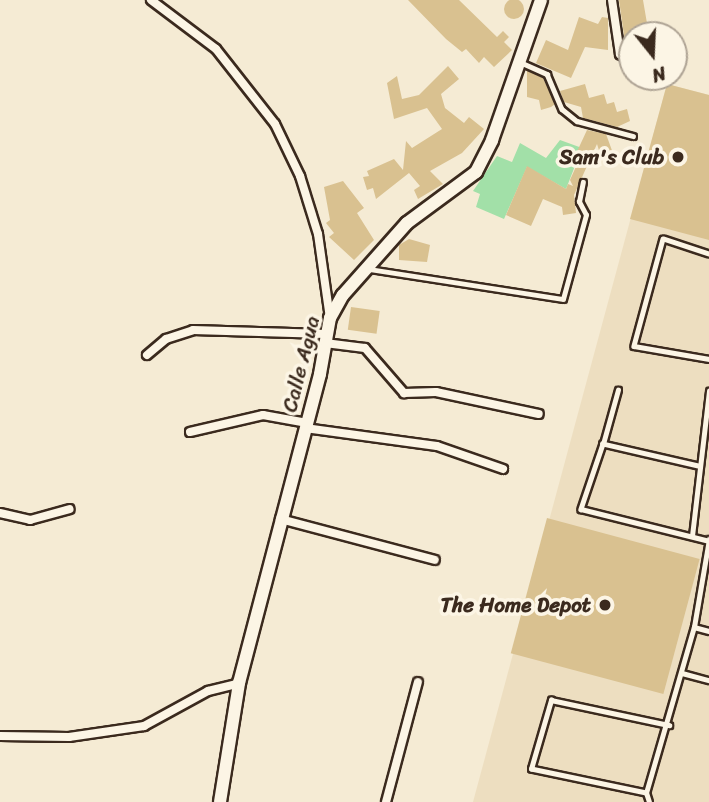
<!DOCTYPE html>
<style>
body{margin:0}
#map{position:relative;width:709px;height:802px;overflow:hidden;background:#f5ebd4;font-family:Sriracha,sans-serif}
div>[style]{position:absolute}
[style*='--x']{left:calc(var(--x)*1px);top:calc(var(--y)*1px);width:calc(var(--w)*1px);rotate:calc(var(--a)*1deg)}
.built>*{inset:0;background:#eddec0}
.green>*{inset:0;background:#a2e0a8}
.building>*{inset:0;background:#d9c190;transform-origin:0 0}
.round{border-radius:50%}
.roads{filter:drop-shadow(2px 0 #3b2a1e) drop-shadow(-2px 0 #3b2a1e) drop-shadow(0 2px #3b2a1e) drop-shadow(0 -2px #3b2a1e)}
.lane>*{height:4.5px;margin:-2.25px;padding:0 2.25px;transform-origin:2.25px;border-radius:2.25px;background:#fcf5e5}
.street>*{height:8px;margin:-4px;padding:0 4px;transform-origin:4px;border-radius:4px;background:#fcf5e5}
.secondary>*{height:12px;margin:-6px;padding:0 6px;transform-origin:6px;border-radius:6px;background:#fcf5e5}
.dots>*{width:19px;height:19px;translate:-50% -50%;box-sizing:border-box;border:4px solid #fcf5e5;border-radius:50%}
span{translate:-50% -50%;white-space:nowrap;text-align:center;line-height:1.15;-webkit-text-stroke:7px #fcf5e5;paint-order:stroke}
.poi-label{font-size:21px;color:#3b2a1e;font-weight:700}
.right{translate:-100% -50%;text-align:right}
.street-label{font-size:21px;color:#3b2a1e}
.north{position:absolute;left:618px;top:21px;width:70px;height:70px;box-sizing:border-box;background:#fcf5e5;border:2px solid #afa495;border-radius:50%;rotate:162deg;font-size:19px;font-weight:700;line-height:28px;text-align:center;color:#3b2a1e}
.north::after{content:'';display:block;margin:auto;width:24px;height:32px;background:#3b2a1e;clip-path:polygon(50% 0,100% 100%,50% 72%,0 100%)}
</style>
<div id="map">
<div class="built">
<i style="clip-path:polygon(667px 84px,709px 95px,709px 802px,473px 802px)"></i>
</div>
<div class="green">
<i style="clip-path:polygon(560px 140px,582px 148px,566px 189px,527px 167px,504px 219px,476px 207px,480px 194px,473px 191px,497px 156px,512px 162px,520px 143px,546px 158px)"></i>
</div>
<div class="building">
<i class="round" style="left:504px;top:-1px;width:20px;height:20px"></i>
<i style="clip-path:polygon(408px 0,459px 0,497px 37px,503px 31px,509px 37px,504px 42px,512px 50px,494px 67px,484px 57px,479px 63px,466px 49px,462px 52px,446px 39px)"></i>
<i style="clip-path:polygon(619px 0,643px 0,649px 35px,632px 35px,632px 41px,625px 42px)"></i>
<i style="clip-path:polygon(579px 17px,598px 24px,602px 17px,608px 18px,608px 50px,585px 47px,571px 78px,531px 61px,536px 63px,546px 40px,568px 50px)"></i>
<i style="clip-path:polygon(448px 66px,459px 79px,441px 94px,445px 108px,464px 123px,469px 117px,484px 129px,462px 153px,430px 171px,443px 184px,418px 199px,414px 190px,420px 186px,409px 173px,376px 199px,373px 188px,367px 190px,363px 177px,369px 176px,367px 171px,394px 159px,403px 170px,406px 141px,412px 148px,442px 129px,427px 108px,394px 119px,387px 83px,397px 76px,402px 99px,419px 95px)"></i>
<i style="clip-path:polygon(527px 70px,543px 78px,555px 104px,551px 107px,541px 110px,539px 100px,527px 97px)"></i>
<i style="clip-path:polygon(585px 84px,589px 98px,604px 94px,607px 104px,614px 102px,617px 112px,627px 109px,630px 121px,617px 127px,583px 118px,581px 107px,564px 102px,560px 91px)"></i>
<i style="clip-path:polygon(667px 84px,709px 95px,709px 240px,630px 219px)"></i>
<i style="clip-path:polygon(587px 130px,606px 134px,614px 156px,602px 160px,597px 144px,574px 195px,576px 213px,563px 215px,562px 207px,543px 199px,531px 226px,506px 215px,527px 166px,566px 189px,568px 184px,573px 186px,570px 180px,582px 153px,574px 158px)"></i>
<i style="clip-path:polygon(343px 181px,364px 208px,357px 213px,374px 240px,354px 260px,329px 237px,334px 233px,326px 223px,330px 220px,324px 187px)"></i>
<i style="clip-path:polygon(409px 239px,430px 245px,427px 262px,399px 260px,399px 245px)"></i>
<i style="left:351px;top:307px;width:29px;height:23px;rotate:8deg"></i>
<i style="left:547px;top:518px;width:158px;height:140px;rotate:15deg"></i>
</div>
<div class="roads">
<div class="lane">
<i style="--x:520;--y:62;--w:30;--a:24"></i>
<i style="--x:547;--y:74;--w:38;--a:67"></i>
<i style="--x:562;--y:109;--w:19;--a:39"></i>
<i style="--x:577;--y:121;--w:58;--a:15"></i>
<i style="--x:709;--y:254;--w:48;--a:-161.9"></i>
<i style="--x:663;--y:239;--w:111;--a:105.2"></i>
<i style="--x:634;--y:346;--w:76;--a:9.8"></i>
<i style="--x:369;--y:269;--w:196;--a:8.8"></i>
<i style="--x:563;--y:299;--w:87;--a:-74.7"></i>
<i style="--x:586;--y:215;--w:15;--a:-118"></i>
<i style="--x:579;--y:202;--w:20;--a:-79"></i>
<i style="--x:603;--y:444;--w:56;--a:-74.5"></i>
<i style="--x:698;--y:466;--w:98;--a:-167"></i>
<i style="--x:603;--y:444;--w:69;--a:108.7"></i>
<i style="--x:581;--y:509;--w:132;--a:14"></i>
<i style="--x:692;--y:536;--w:146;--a:-83.3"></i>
<i style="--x:694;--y:627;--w:16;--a:15"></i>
<i style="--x:682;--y:673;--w:28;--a:15"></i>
<i style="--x:646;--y:793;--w:117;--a:-168.2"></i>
<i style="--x:531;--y:769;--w:72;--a:-73.8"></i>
<i style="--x:551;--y:700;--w:121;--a:12"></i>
<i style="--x:649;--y:802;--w:9;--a:-108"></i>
<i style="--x:646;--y:793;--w:173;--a:-73.9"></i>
<i style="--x:694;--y:627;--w:89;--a:-80.3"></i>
</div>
<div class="street">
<i style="--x:151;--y:0;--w:81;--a:37"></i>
<i style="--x:216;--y:49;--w:95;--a:51.8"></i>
<i style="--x:275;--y:124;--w:58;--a:64.3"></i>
<i style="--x:300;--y:176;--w:61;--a:72.8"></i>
<i style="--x:318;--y:234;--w:85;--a:81.9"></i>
<i style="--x:612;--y:0;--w:55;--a:81.6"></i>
<i style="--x:620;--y:54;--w:14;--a:34"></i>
<i style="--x:325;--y:343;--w:40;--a:7.1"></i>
<i style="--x:365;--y:348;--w:60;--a:49.1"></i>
<i style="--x:404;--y:393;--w:32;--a:-2"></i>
<i style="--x:436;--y:392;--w:105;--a:12.1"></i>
<i style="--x:147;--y:355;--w:25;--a:-40"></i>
<i style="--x:166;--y:339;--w:28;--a:-18"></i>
<i style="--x:193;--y:330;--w:133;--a:1.7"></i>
<i style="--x:305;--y:428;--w:133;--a:7.8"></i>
<i style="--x:437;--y:446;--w:70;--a:19.2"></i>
<i style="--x:190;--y:432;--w:75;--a:-13.1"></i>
<i style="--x:263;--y:415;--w:45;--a:10.3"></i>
<i style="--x:0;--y:513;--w:31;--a:13"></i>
<i style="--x:30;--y:520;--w:41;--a:-15.4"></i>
<i style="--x:280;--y:519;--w:160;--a:14.8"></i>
<i style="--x:0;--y:736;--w:69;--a:0.8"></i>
<i style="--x:69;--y:737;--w:76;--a:-8.3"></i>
<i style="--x:144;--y:726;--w:73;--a:-28.7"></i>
<i style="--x:208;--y:691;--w:32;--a:-14"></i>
<i style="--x:386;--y:802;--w:124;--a:-75.1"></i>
</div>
<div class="secondary">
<i style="--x:220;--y:802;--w:121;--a:-80.9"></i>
<i style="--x:239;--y:683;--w:319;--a:-75.3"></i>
<i style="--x:320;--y:374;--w:57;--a:-79.9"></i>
<i style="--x:330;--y:318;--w:26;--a:-61"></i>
<i style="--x:343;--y:295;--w:96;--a:-48.4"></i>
<i style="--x:407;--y:223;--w:86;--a:-36.5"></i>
<i style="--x:476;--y:172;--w:36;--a:-63"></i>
<i style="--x:492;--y:140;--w:148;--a:-70.7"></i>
</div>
</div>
<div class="dots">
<i style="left:678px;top:157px;background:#3b2a1e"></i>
<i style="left:605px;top:605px;background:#3b2a1e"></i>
</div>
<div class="poi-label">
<span class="right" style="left:664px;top:157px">Sam's Club</span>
<span class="right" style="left:591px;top:605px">The Home Depot</span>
</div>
<div class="street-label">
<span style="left:301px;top:364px;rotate:-76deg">Calle Agua</span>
</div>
<div class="north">N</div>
</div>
